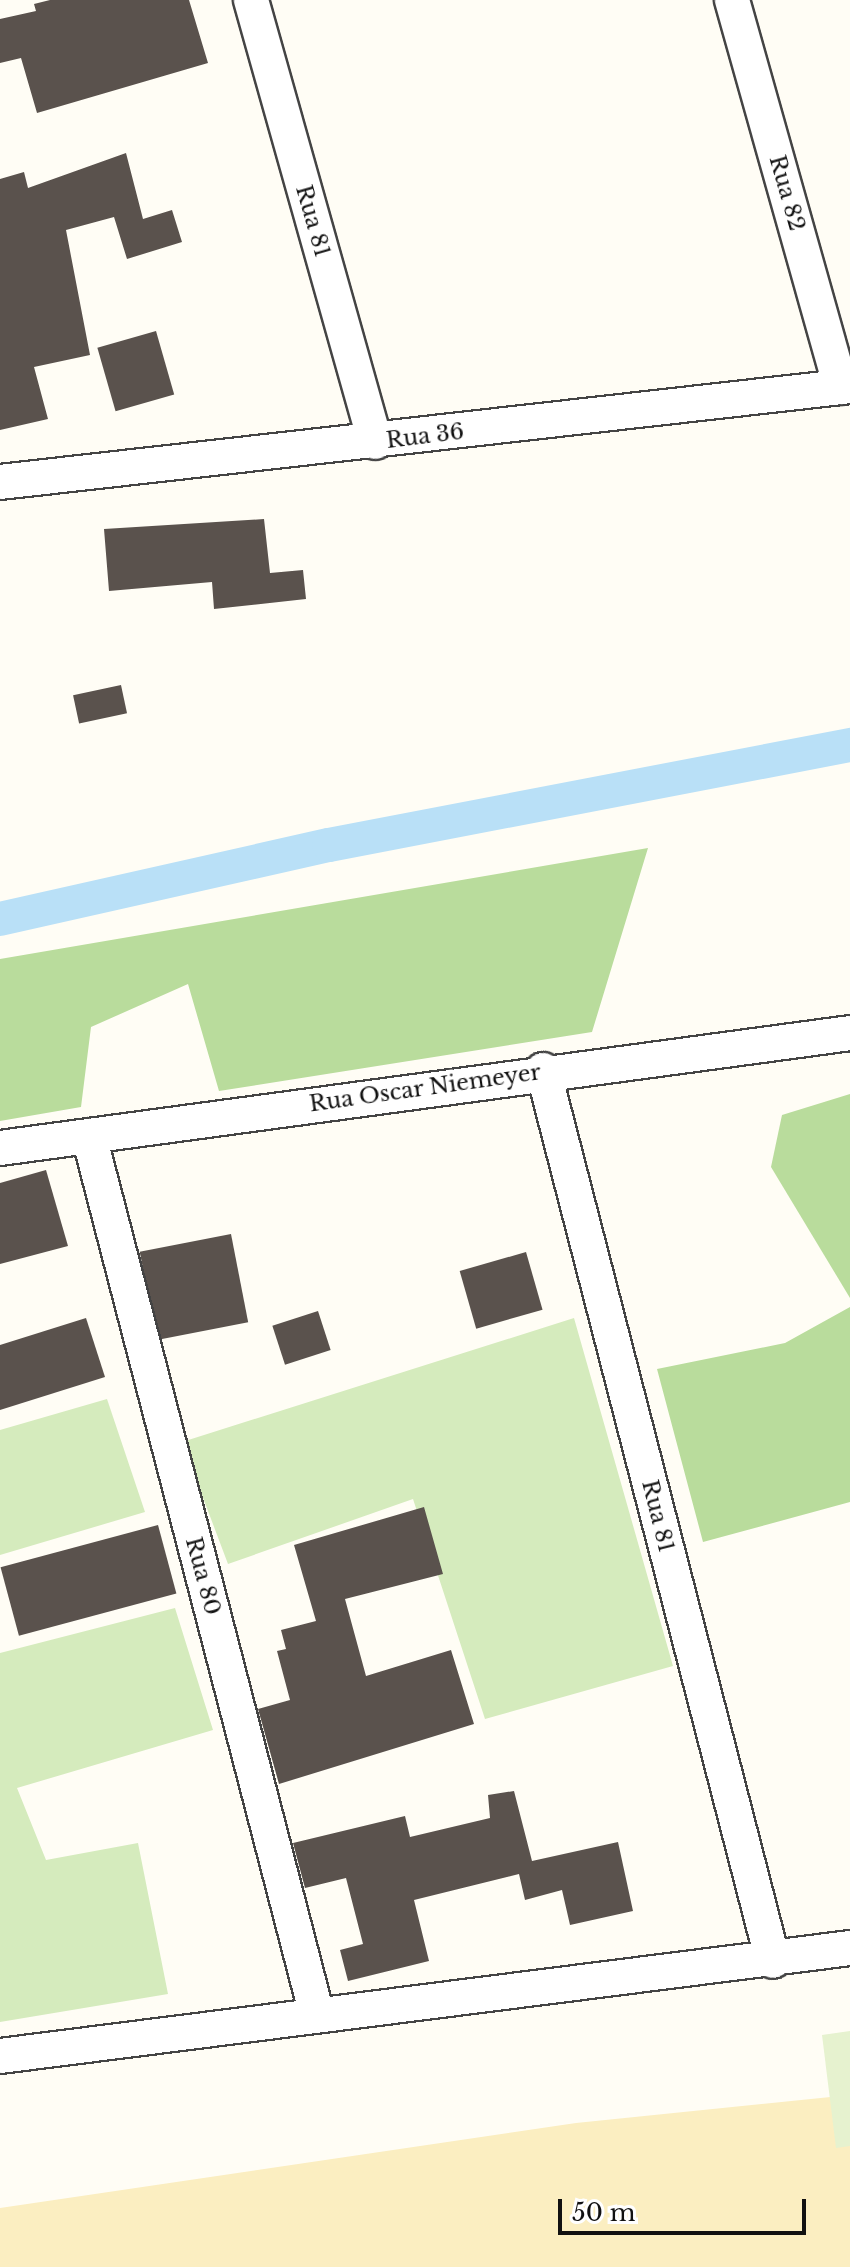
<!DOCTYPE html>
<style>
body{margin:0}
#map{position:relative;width:850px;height:2267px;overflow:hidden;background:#fffdf5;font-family:"Libre Baskerville",serif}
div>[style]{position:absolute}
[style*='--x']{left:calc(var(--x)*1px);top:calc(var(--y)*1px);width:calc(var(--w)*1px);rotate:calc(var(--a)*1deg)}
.green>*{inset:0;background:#d5ebbd}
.forest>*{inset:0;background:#b9dc9c}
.sand>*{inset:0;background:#fbeec1}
.pitch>*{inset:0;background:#e6f2cf}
.canal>*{height:34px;margin:-17px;padding:0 17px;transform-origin:17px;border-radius:17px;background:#b9e0f7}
.building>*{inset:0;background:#5a524d;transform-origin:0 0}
.roads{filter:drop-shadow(2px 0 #444) drop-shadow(-2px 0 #444) drop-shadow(0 2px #444) drop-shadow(0 -2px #444)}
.minor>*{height:34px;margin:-17px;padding:0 17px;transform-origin:17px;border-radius:17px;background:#fff}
span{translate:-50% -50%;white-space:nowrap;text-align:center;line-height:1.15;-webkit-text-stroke:8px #fff;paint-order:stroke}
.street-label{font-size:22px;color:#111}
.scale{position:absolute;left:558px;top:2199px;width:248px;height:36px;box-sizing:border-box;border:4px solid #111;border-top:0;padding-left:10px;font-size:24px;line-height:28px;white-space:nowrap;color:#111;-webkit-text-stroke:6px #fff;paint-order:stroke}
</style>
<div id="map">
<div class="green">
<i style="clip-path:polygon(574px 1318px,673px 1666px,485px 1719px,413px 1499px,228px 1564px,182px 1442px)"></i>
<i style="clip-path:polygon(107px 1399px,145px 1512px,0 1555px,0 1430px)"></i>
<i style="clip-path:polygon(175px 1608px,213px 1730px,17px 1788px,46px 1860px,138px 1843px,168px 1994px,0 2022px,0 1653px)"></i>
</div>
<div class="forest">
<i style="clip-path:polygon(648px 848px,592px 1032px,219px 1091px,188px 984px,91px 1027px,81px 1107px,0 1121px,0 959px)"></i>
<i style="clip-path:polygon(850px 1094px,850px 1298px,771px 1167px,782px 1115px)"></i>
<i style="clip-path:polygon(850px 1307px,850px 1502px,703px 1542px,657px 1369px,785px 1343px)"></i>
</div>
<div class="sand">
<i style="clip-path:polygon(850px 2095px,850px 2267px,0 2267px,0 2208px,576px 2123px)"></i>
</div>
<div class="pitch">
<i style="clip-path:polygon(850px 2031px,850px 2146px,836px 2148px,822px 2035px)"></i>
</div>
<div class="canal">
<i style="--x:0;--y:919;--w:337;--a:-12.7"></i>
<i style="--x:329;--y:845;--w:531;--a:-10.87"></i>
</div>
<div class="building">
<i style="clip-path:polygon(50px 0,189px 0,208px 63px,37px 113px,21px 58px,0 63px,0 19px,36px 11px,34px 4px)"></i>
<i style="clip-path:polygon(126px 153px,143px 219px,172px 210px,182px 242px,127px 259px,114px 217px,66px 230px,90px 355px,34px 367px,48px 419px,0 430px,0 179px,24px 172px,28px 188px)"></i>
<i style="left:156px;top:331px;width:66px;height:61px;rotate:74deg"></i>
<i style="clip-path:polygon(264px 519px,270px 573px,303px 570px,306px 599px,214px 609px,212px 582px,109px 591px,104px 529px)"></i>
<i style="left:121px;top:685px;width:29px;height:49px;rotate:78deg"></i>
<i style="clip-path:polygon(46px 1170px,68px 1246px,0 1264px,0 1183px)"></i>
<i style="left:231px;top:1234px;width:90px;height:93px;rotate:79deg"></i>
<i style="left:526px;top:1252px;width:60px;height:69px;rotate:74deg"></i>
<i style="left:318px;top:1311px;width:41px;height:48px;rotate:72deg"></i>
<i style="clip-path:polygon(86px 1318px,105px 1377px,0 1410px,0 1345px)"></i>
<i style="clip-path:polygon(424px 1507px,443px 1574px,345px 1599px,366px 1676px,451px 1650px,474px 1724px,279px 1784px,258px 1709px,290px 1700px,277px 1651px,286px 1649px,281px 1630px,316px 1621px,294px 1545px)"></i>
<i style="left:158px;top:1525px;width:71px;height:163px;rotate:75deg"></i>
<i style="clip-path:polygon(514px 1791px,532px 1861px,618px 1842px,633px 1911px,570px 1925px,562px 1890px,525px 1900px,519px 1874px,414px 1900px,429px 1961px,348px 1981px,340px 1950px,363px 1944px,346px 1878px,305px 1888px,293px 1843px,405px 1816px,410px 1837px,490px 1818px,488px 1795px)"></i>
</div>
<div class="roads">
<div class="minor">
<i style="--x:251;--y:0;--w:459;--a:74.3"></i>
<i style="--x:732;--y:0;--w:402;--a:74.3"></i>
<i style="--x:0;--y:482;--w:855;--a:-6.44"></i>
<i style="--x:543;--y:1070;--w:920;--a:75.53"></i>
<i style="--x:89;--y:1136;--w:908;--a:75.46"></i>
<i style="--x:0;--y:1148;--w:858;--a:-7.7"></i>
<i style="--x:0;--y:2056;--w:857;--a:-7.24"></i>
</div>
</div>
<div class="street-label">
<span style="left:787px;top:193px;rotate:74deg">Rua 82</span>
<span style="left:313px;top:221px;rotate:74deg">Rua 81</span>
<span style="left:425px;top:436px;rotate:-7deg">Rua 36</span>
<span style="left:425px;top:1088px;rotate:-8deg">Rua Oscar Niemeyer</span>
<span style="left:658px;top:1516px;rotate:76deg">Rua 81</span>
<span style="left:203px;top:1576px;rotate:75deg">Rua 80</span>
</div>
<div class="scale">50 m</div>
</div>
